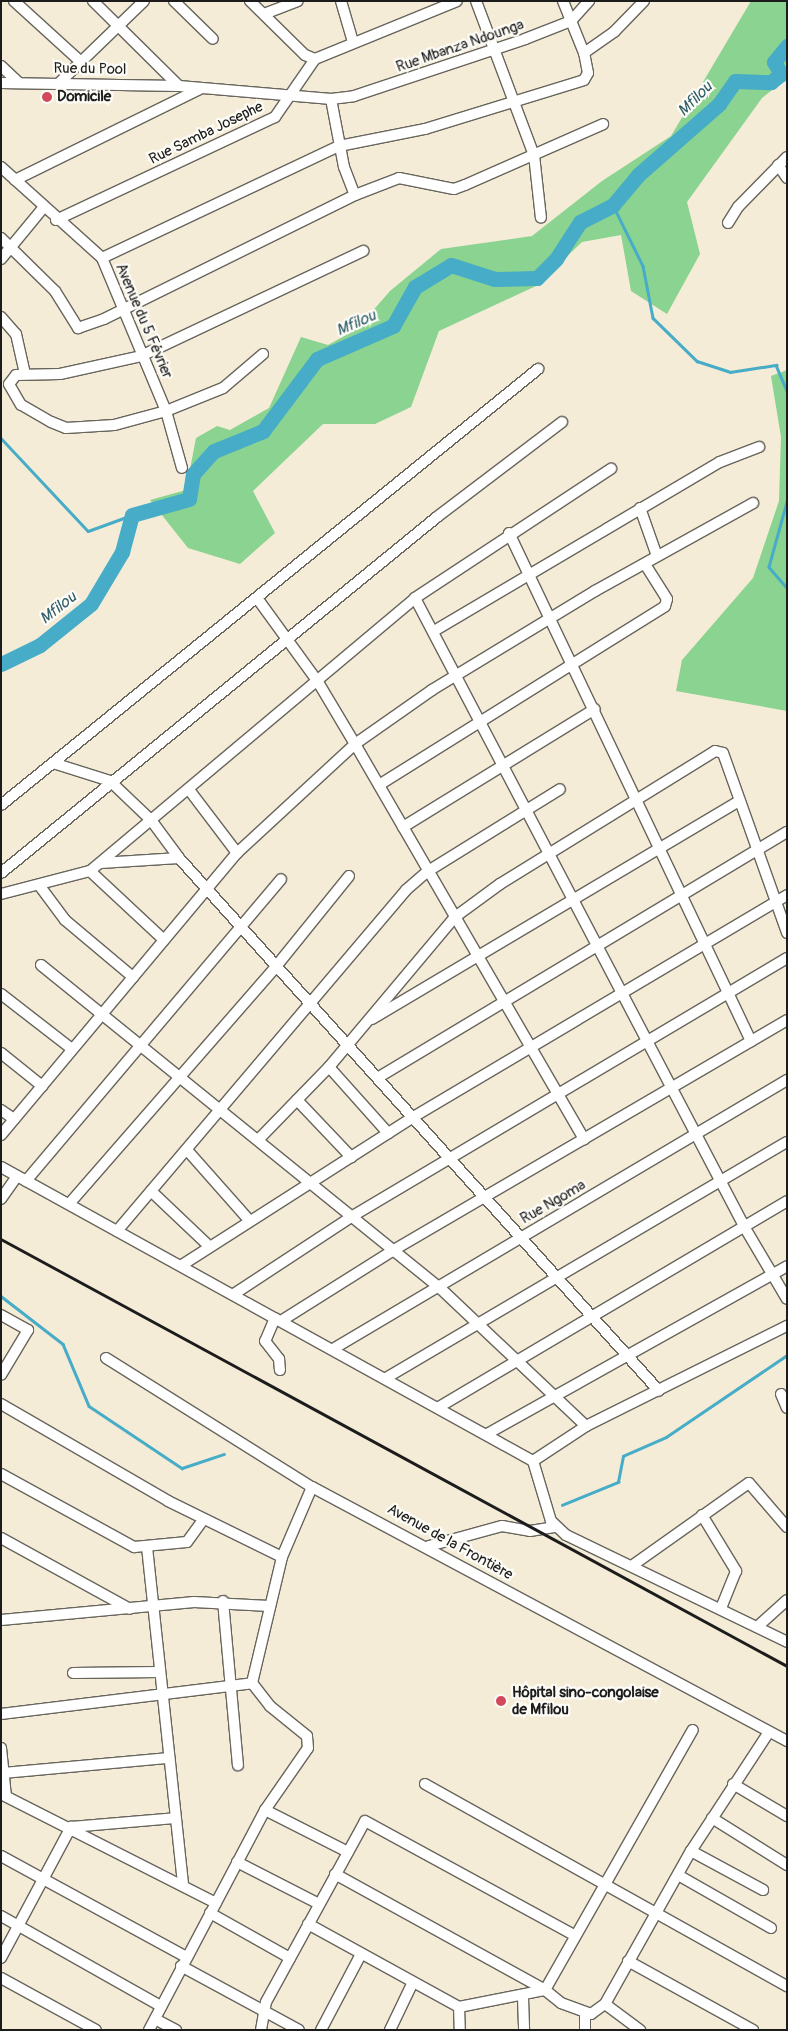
<!DOCTYPE html>
<meta charset="utf-8">
<style>
body{margin:0}
#map{position:relative;width:788px;height:2031px;overflow:hidden;background:#f4ecd7;font-family:Pangolin,sans-serif}
div>[style]{position:absolute}
[style*='--x']{left:calc(var(--x)*1px);top:calc(var(--y)*1px);width:calc(var(--w)*1px);rotate:calc(var(--a)*1deg)}
.green>*{inset:0;background:#8ad390}
.stream>*{height:2.5px;margin:-1.25px;padding:0 1.25px;transform-origin:1.25px;border-radius:1.25px;background:#47acc7}
.river>*{height:15px;margin:-7.5px;padding:0 7.5px;transform-origin:7.5px;border-radius:7.5px;background:#47acc7}
.roads{filter:drop-shadow(1px 0 #68655d) drop-shadow(-1px 0 #68655d) drop-shadow(0 1px #68655d) drop-shadow(0 -1px #68655d)}
.minor>*{height:10px;margin:-5px;padding:0 5px;transform-origin:5px;border-radius:5px;background:#fff}
.rail>*{height:2.5px;margin:-1.25px;padding:0 1.25px;transform-origin:1.25px;border-radius:1.25px;background:#1c1c1c}
.dots>*{width:14px;height:14px;translate:-50% -50%;box-sizing:border-box;border:2px solid #fdfcf7;border-radius:50%}
span{translate:-50% -50%;white-space:nowrap;text-align:center;line-height:1.15;-webkit-text-stroke:4.5px #fdfcf7;paint-order:stroke}
.street-label{font-size:15px;color:#1c1c1c}
.poi-label{font-size:15px;color:#1c1c1c;font-weight:700}
.left{translate:0 -50%;text-align:left}
.water-label{font-size:16px;color:#2f5d69;font-style:italic}
.frame{position:absolute;inset:0;border:2px solid #1c1c1c;pointer-events:none}
</style>
<div id="map">
<div class="green">
<i style="clip-path:polygon(751px 1px,787px 1px,787px 78px,762px 98px,687px 202px,700px 254px,667px 314px,631px 291px,621px 235px,582px 242px,536px 286px,439px 331px,411px 407px,375px 424px,323px 424px,253px 491px,275px 533px,240px 564px,188px 548px,150px 500px,186px 490px,196px 438px,217px 426px,230px 430px,269px 408px,301px 337px,328px 345px,357px 329px,390px 291px,441px 249px,532px 236px,602px 181px,671px 136px)"></i>
<i style="clip-path:polygon(787px 370px,787px 711px,676px 691px,682px 660px,753px 578px,779px 501px,781px 437px,771px 376px)"></i>
</div>
<div class="stream">
<i style="--x:613;--y:205;--w:68;--a:63.8"></i>
<i style="--x:643;--y:266;--w:53;--a:79.1"></i>
<i style="--x:653;--y:318;--w:62;--a:44.3"></i>
<i style="--x:697;--y:361;--w:35;--a:18"></i>
<i style="--x:730;--y:372;--w:47;--a:-8.7"></i>
<i style="--x:776;--y:365;--w:28;--a:67"></i>
<i style="--x:1;--y:438;--w:127;--a:46.9"></i>
<i style="--x:88;--y:531;--w:47;--a:-20"></i>
<i style="--x:787;--y:502;--w:67;--a:105.5"></i>
<i style="--x:769;--y:567;--w:28;--a:49"></i>
<i style="--x:1;--y:1296;--w:78;--a:37.7"></i>
<i style="--x:63;--y:1344;--w:67;--a:67.2"></i>
<i style="--x:89;--y:1406;--w:112;--a:33.7"></i>
<i style="--x:182;--y:1468;--w:44;--a:-18.4"></i>
<i style="--x:562;--y:1505;--w:61;--a:-22.3"></i>
<i style="--x:618;--y:1482;--w:26;--a:-79"></i>
<i style="--x:623;--y:1456;--w:47;--a:-23.8"></i>
<i style="--x:666;--y:1437;--w:146;--a:-34.1"></i>
</div>
<div class="river">
<i style="--x:1;--y:664;--w:43;--a:-26"></i>
<i style="--x:40;--y:645;--w:65;--a:-38.8"></i>
<i style="--x:91;--y:604;--w:61;--a:-59.2"></i>
<i style="--x:122;--y:552;--w:38;--a:-75"></i>
<i style="--x:132;--y:515;--w:59;--a:-15.7"></i>
<i style="--x:189;--y:499;--w:25;--a:-81"></i>
<i style="--x:193;--y:474;--w:31;--a:-48"></i>
<i style="--x:214;--y:451;--w:53;--a:-22.2"></i>
<i style="--x:263;--y:431;--w:90;--a:-53.1"></i>
<i style="--x:317;--y:359;--w:83;--a:-23.5"></i>
<i style="--x:393;--y:326;--w:45;--a:-60.6"></i>
<i style="--x:415;--y:287;--w:42;--a:-31.4"></i>
<i style="--x:451;--y:265;--w:46;--a:17.7"></i>
<i style="--x:495;--y:279;--w:42;--a:-1.4"></i>
<i style="--x:537;--y:278;--w:27;--a:-45"></i>
<i style="--x:556;--y:259;--w:44;--a:-57"></i>
<i style="--x:580;--y:222;--w:37;--a:-27"></i>
<i style="--x:613;--y:205;--w:39;--a:-50"></i>
<i style="--x:638;--y:175;--w:108;--a:-41.2"></i>
<i style="--x:719;--y:104;--w:28;--a:-55"></i>
<i style="--x:735;--y:81;--w:36;--a:2"></i>
<i style="--x:771;--y:82;--w:13;--a:-39"></i>
<i style="--x:781;--y:74;--w:14;--a:-120"></i>
<i style="--x:774;--y:62;--w:21;--a:-51"></i>
</div>
<div class="roads">
<div class="minor">
<i style="--x:14;--y:1;--w:91;--a:42.3"></i>
<i style="--x:93;--y:1;--w:121;--a:44.7"></i>
<i style="--x:174;--y:1;--w:54;--a:44.3"></i>
<i style="--x:250;--y:1;--w:77;--a:44.5"></i>
<i style="--x:305;--y:55;--w:11;--a:22"></i>
<i style="--x:341;--y:1;--w:43;--a:73.7"></i>
<i style="--x:476;--y:1;--w:165;--a:69.4"></i>
<i style="--x:534;--y:155;--w:63;--a:83.7"></i>
<i style="--x:264;--y:14;--w:36;--a:-21"></i>
<i style="--x:584;--y:53;--w:37;--a:-35"></i>
<i style="--x:614;--y:32;--w:43;--a:-45.9"></i>
<i style="--x:1;--y:66;--w:25;--a:43"></i>
<i style="--x:1;--y:83;--w:178;--a:1"></i>
<i style="--x:179;--y:86;--w:153;--a:4.9"></i>
<i style="--x:331;--y:99;--w:23;--a:-7"></i>
<i style="--x:354;--y:96;--w:180;--a:-18.4"></i>
<i style="--x:525;--y:39;--w:49;--a:-21.4"></i>
<i style="--x:571;--y:21;--w:27;--a:-48"></i>
<i style="--x:59;--y:83;--w:118;--a:-44"></i>
<i style="--x:331;--y:99;--w:69;--a:79.2"></i>
<i style="--x:344;--y:167;--w:30;--a:69"></i>
<i style="--x:778;--y:165;--w:16;--a:55"></i>
<i style="--x:1;--y:167;--w:136;--a:42"></i>
<i style="--x:102;--y:258;--w:166;--a:67.3"></i>
<i style="--x:166;--y:411;--w:59;--a:74.3"></i>
<i style="--x:15;--y:180;--w:206;--a:-26.2"></i>
<i style="--x:56;--y:220;--w:242;--a:-25.2"></i>
<i style="--x:275;--y:117;--w:70;--a:-55.4"></i>
<i style="--x:315;--y:59;--w:153;--a:-22.2"></i>
<i style="--x:728;--y:223;--w:19;--a:-58"></i>
<i style="--x:738;--y:207;--w:70;--a:-45.6"></i>
<i style="--x:1;--y:238;--w:76;--a:44.5"></i>
<i style="--x:55;--y:291;--w:44;--a:58.1"></i>
<i style="--x:78;--y:328;--w:28;--a:-19"></i>
<i style="--x:104;--y:319;--w:280;--a:-26.3"></i>
<i style="--x:355;--y:195;--w:47;--a:-21.1"></i>
<i style="--x:399;--y:178;--w:56;--a:11.3"></i>
<i style="--x:454;--y:189;--w:12;--a:-20"></i>
<i style="--x:465;--y:185;--w:151;--a:-23.8"></i>
<i style="--x:102;--y:258;--w:262;--a:-25.3"></i>
<i style="--x:339;--y:146;--w:88;--a:-11.2"></i>
<i style="--x:425;--y:129;--w:166;--a:-17.1"></i>
<i style="--x:584;--y:80;--w:8;--a:-60"></i>
<i style="--x:588;--y:73;--w:20;--a:-101"></i>
<i style="--x:584;--y:53;--w:56;--a:-112"></i>
<i style="--x:1;--y:259;--w:66;--a:-50.5"></i>
<i style="--x:1;--y:317;--w:23;--a:49"></i>
<i style="--x:16;--y:334;--w:41;--a:77.3"></i>
<i style="--x:263;--y:354;--w:52;--a:139.6"></i>
<i style="--x:223;--y:388;--w:61;--a:158"></i>
<i style="--x:166;--y:411;--w:54;--a:164.9"></i>
<i style="--x:114;--y:425;--w:48;--a:176.4"></i>
<i style="--x:66;--y:428;--w:16;--a:-158"></i>
<i style="--x:51;--y:422;--w:34;--a:-150"></i>
<i style="--x:21;--y:405;--w:24;--a:-120"></i>
<i style="--x:9;--y:384;--w:11;--a:-52"></i>
<i style="--x:16;--y:375;--w:44;--a:-1.3"></i>
<i style="--x:60;--y:374;--w:83;--a:-12.5"></i>
<i style="--x:141;--y:356;--w:246;--a:-25.3"></i>
<i style="--x:640;--y:508;--w:51;--a:70.5"></i>
<i style="--x:509;--y:533;--w:563;--a:64.53"></i>
<i style="--x:257;--y:598;--w:104;--a:54"></i>
<i style="--x:318;--y:682;--w:72;--a:59.2"></i>
<i style="--x:355;--y:744;--w:457;--a:59.9"></i>
<i style="--x:415;--y:598;--w:711;--a:62.35"></i>
<i style="--x:745;--y:1228;--w:82;--a:59.4"></i>
<i style="--x:434;--y:631;--w:332;--a:-30.6"></i>
<i style="--x:720;--y:462;--w:42;--a:-21"></i>
<i style="--x:53;--y:763;--w:60;--a:17.5"></i>
<i style="--x:110;--y:781;--w:57;--a:43.6"></i>
<i style="--x:151;--y:820;--w:47;--a:53.6"></i>
<i style="--x:179;--y:858;--w:717;--a:47.99"></i>
<i style="--x:379;--y:785;--w:337;--a:-32"></i>
<i style="--x:665;--y:606;--w:7;--a:-74"></i>
<i style="--x:667;--y:599;--w:41;--a:-122.2"></i>
<i style="--x:190;--y:791;--w:78;--a:52.8"></i>
<i style="--x:1;--y:805;--w:692;--a:-39.07"></i>
<i style="--x:403;--y:827;--w:225;--a:-31.6"></i>
<i style="--x:101;--y:863;--w:78;--a:-3.7"></i>
<i style="--x:90;--y:871;--w:101;--a:43"></i>
<i style="--x:1;--y:873;--w:563;--a:-39.23"></i>
<i style="--x:437;--y:517;--w:157;--a:-37.2"></i>
<i style="--x:39;--y:885;--w:44;--a:53.4"></i>
<i style="--x:65;--y:920;--w:89;--a:40"></i>
<i style="--x:1;--y:894;--w:92;--a:-14.5"></i>
<i style="--x:90;--y:871;--w:424;--a:-40"></i>
<i style="--x:415;--y:598;--w:235;--a:-33.4"></i>
<i style="--x:41;--y:965;--w:513;--a:38.99"></i>
<i style="--x:440;--y:1288;--w:201;--a:43.4"></i>
<i style="--x:1;--y:994;--w:90;--a:37.8"></i>
<i style="--x:372;--y:1019;--w:427;--a:-30.7"></i>
<i style="--x:1;--y:1053;--w:53;--a:38.8"></i>
<i style="--x:329;--y:1067;--w:89;--a:48.2"></i>
<i style="--x:379;--y:1077;--w:476;--a:-31"></i>
<i style="--x:297;--y:1100;--w:79;--a:46.5"></i>
<i style="--x:1;--y:1110;--w:16;--a:35"></i>
<i style="--x:1;--y:1135;--w:368;--a:-50.1"></i>
<i style="--x:237;--y:853;--w:161;--a:-42.7"></i>
<i style="--x:355;--y:744;--w:94;--a:-35"></i>
<i style="--x:432;--y:690;--w:191;--a:-31.3"></i>
<i style="--x:595;--y:591;--w:181;--a:-29.1"></i>
<i style="--x:259;--y:1139;--w:100;--a:-45.8"></i>
<i style="--x:329;--y:1067;--w:196;--a:-50"></i>
<i style="--x:455;--y:917;--w:56;--a:-36.3"></i>
<i style="--x:500;--y:884;--w:253;--a:-31.7"></i>
<i style="--x:715;--y:751;--w:8;--a:14"></i>
<i style="--x:723;--y:753;--w:191;--a:70.4"></i>
<i style="--x:187;--y:1150;--w:94;--a:48.5"></i>
<i style="--x:1;--y:1167;--w:608;--a:28.93"></i>
<i style="--x:533;--y:1461;--w:63;--a:73.3"></i>
<i style="--x:551;--y:1521;--w:21;--a:43"></i>
<i style="--x:566;--y:1535;--w:246;--a:25.8"></i>
<i style="--x:26;--y:1181;--w:395;--a:-49.8"></i>
<i style="--x:151;--y:1191;--w:79;--a:43.5"></i>
<i style="--x:1;--y:1199;--w:28;--a:-55"></i>
<i style="--x:69;--y:1204;--w:318;--a:-48.9"></i>
<i style="--x:278;--y:964;--w:113;--a:-51.1"></i>
<i style="--x:117;--y:1231;--w:447;--a:-49.7"></i>
<i style="--x:406;--y:890;--w:29;--a:-41"></i>
<i style="--x:428;--y:871;--w:155;--a:-31.8"></i>
<i style="--x:182;--y:1265;--w:277;--a:-32.6"></i>
<i style="--x:415;--y:1116;--w:433;--a:-30.7"></i>
<i style="--x:234;--y:1294;--w:140;--a:-33.3"></i>
<i style="--x:351;--y:1217;--w:507;--a:-30.71"></i>
<i style="--x:1;--y:1315;--w:31;--a:29"></i>
<i style="--x:28;--y:1330;--w:52;--a:121"></i>
<i style="--x:275;--y:1318;--w:25;--a:113"></i>
<i style="--x:265;--y:1341;--w:23;--a:52"></i>
<i style="--x:279;--y:1359;--w:11;--a:85"></i>
<i style="--x:281;--y:1321;--w:131;--a:-32.2"></i>
<i style="--x:392;--y:1251;--w:458;--a:-30.3"></i>
<i style="--x:333;--y:1349;--w:528;--a:-30.65"></i>
<i style="--x:106;--y:1358;--w:243;--a:32.1"></i>
<i style="--x:312;--y:1487;--w:539;--a:28.14"></i>
<i style="--x:386;--y:1378;--w:465;--a:-30.5"></i>
<i style="--x:781;--y:1394;--w:15;--a:67"></i>
<i style="--x:1;--y:1404;--w:193;--a:30.1"></i>
<i style="--x:168;--y:1501;--w:127;--a:26.2"></i>
<i style="--x:439;--y:1407;--w:404;--a:-30.6"></i>
<i style="--x:487;--y:1434;--w:344;--a:-29.2"></i>
<i style="--x:533;--y:1461;--w:64;--a:-33.4"></i>
<i style="--x:586;--y:1426;--w:225;--a:-26.5"></i>
<i style="--x:1;--y:1474;--w:152;--a:28.8"></i>
<i style="--x:134;--y:1547;--w:53;--a:-5.4"></i>
<i style="--x:187;--y:1542;--w:27;--a:-54"></i>
<i style="--x:702;--y:1515;--w:66;--a:58.7"></i>
<i style="--x:736;--y:1571;--w:40;--a:112"></i>
<i style="--x:1;--y:1538;--w:147;--a:28.8"></i>
<i style="--x:429;--y:1546;--w:76;--a:-15.3"></i>
<i style="--x:502;--y:1526;--w:28;--a:10"></i>
<i style="--x:530;--y:1531;--w:26;--a:-9"></i>
<i style="--x:147;--y:1547;--w:340;--a:83.9"></i>
<i style="--x:633;--y:1565;--w:142;--a:-35.3"></i>
<i style="--x:749;--y:1483;--w:58;--a:49.2"></i>
<i style="--x:223;--y:1601;--w:165;--a:84.8"></i>
<i style="--x:1;--y:1620;--w:194;--a:-5.3"></i>
<i style="--x:194;--y:1602;--w:75;--a:3.1"></i>
<i style="--x:757;--y:1627;--w:40;--a:-42"></i>
<i style="--x:73;--y:1673;--w:86;--a:-0.7"></i>
<i style="--x:1;--y:1714;--w:253;--a:-7"></i>
<i style="--x:1;--y:1748;--w:48;--a:84.1"></i>
<i style="--x:3;--y:1773;--w:167;--a:-5.2"></i>
<i style="--x:425;--y:1784;--w:415;--a:29.2"></i>
<i style="--x:733;--y:1784;--w:63;--a:30.7"></i>
<i style="--x:1;--y:1794;--w:241;--a:26.9"></i>
<i style="--x:265;--y:1810;--w:93;--a:26.8"></i>
<i style="--x:712;--y:1818;--w:89;--a:32.1"></i>
<i style="--x:691;--y:1851;--w:82;--a:28.4"></i>
<i style="--x:1;--y:1856;--w:211;--a:28.6"></i>
<i style="--x:237;--y:1862;--w:92;--a:27.1"></i>
<i style="--x:335;--y:1874;--w:240;--a:28.9"></i>
<i style="--x:545;--y:1990;--w:21;--a:39"></i>
<i style="--x:561;--y:2003;--w:32;--a:20"></i>
<i style="--x:591;--y:2014;--w:17;--a:-36"></i>
<i style="--x:605;--y:2004;--w:176;--a:-60.7"></i>
<i style="--x:691;--y:1851;--w:142;--a:-56.8"></i>
<i style="--x:678;--y:1875;--w:107;--a:29.7"></i>
<i style="--x:210;--y:1913;--w:92;--a:29.4"></i>
<i style="--x:1;--y:1916;--w:184;--a:29.4"></i>
<i style="--x:308;--y:1924;--w:172;--a:28.8"></i>
<i style="--x:459;--y:2007;--w:88;--a:-11.2"></i>
<i style="--x:1;--y:1958;--w:149;--a:-61.9"></i>
<i style="--x:71;--y:1827;--w:104;--a:-4.9"></i>
<i style="--x:628;--y:1961;--w:143;--a:28.9"></i>
<i style="--x:181;--y:1966;--w:134;--a:28.5"></i>
<i style="--x:1;--y:1978;--w:108;--a:28.7"></i>
<i style="--x:545;--y:1990;--w:299;--a:-60.4"></i>
<i style="--x:523;--y:1998;--w:32;--a:88"></i>
<i style="--x:605;--y:2004;--w:44;--a:36.6"></i>
<i style="--x:459;--y:2007;--w:23;--a:88"></i>
<i style="--x:585;--y:2013;--w:17;--a:90"></i>
<i style="--x:155;--y:2019;--w:24;--a:28"></i>
<i style="--x:149;--y:2030;--w:249;--a:-62.2"></i>
<i style="--x:265;--y:1810;--w:75;--a:-55.3"></i>
<i style="--x:308;--y:1748;--w:12;--a:-95"></i>
<i style="--x:307;--y:1736;--w:48;--a:-141"></i>
<i style="--x:270;--y:1706;--w:29;--a:-128"></i>
<i style="--x:252;--y:1683;--w:130;--a:-76.6"></i>
<i style="--x:282;--y:1557;--w:76;--a:-66.8"></i>
<i style="--x:261;--y:2030;--w:28;--a:-80"></i>
<i style="--x:266;--y:2002;--w:206;--a:-61.3"></i>
<i style="--x:365;--y:1821;--w:238;--a:28.6"></i>
<i style="--x:321;--y:2030;--w:84;--a:-62.2"></i>
<i style="--x:390;--y:2030;--w:51;--a:-64.4"></i>
</div>
</div>
<div class="rail">
<i style="--x:1;--y:1239;--w:894;--a:28.51"></i>
</div>
<div class="dots">
<i style="left:47px;top:97px;background:#d1495b"></i>
<i style="left:501px;top:1701px;background:#d1495b"></i>
</div>
<div class="street-label">
<span style="left:460px;top:46px;rotate:-19deg">Rue Mbanza Ndounga</span>
<span style="left:90px;top:69px;rotate:1deg">Rue du Pool</span>
<span style="left:206px;top:133px;rotate:-26deg">Rue Samba Josephe</span>
<span style="left:144px;top:321px;rotate:67deg">Avenue du 5 Février</span>
<span style="left:553px;top:1202px;rotate:-30deg">Rue Ngoma</span>
<span style="left:450px;top:1542px;rotate:29deg">Avenue de la Frontière</span>
</div>
<div class="poi-label">
<span class="left" style="left:57px;top:97px">Domicile</span>
<span class="left" style="left:512px;top:1701px">Hôpital sino-congolaise<br>de Mfilou</span>
</div>
<div class="water-label">
<span style="left:695px;top:99px;rotate:-45deg">Mfilou</span>
<span style="left:356px;top:323px;rotate:-24deg">Mfilou</span>
<span style="left:58px;top:608px;rotate:-38deg">Mfilou</span>
</div>
<div class="frame"></div>
</div>
